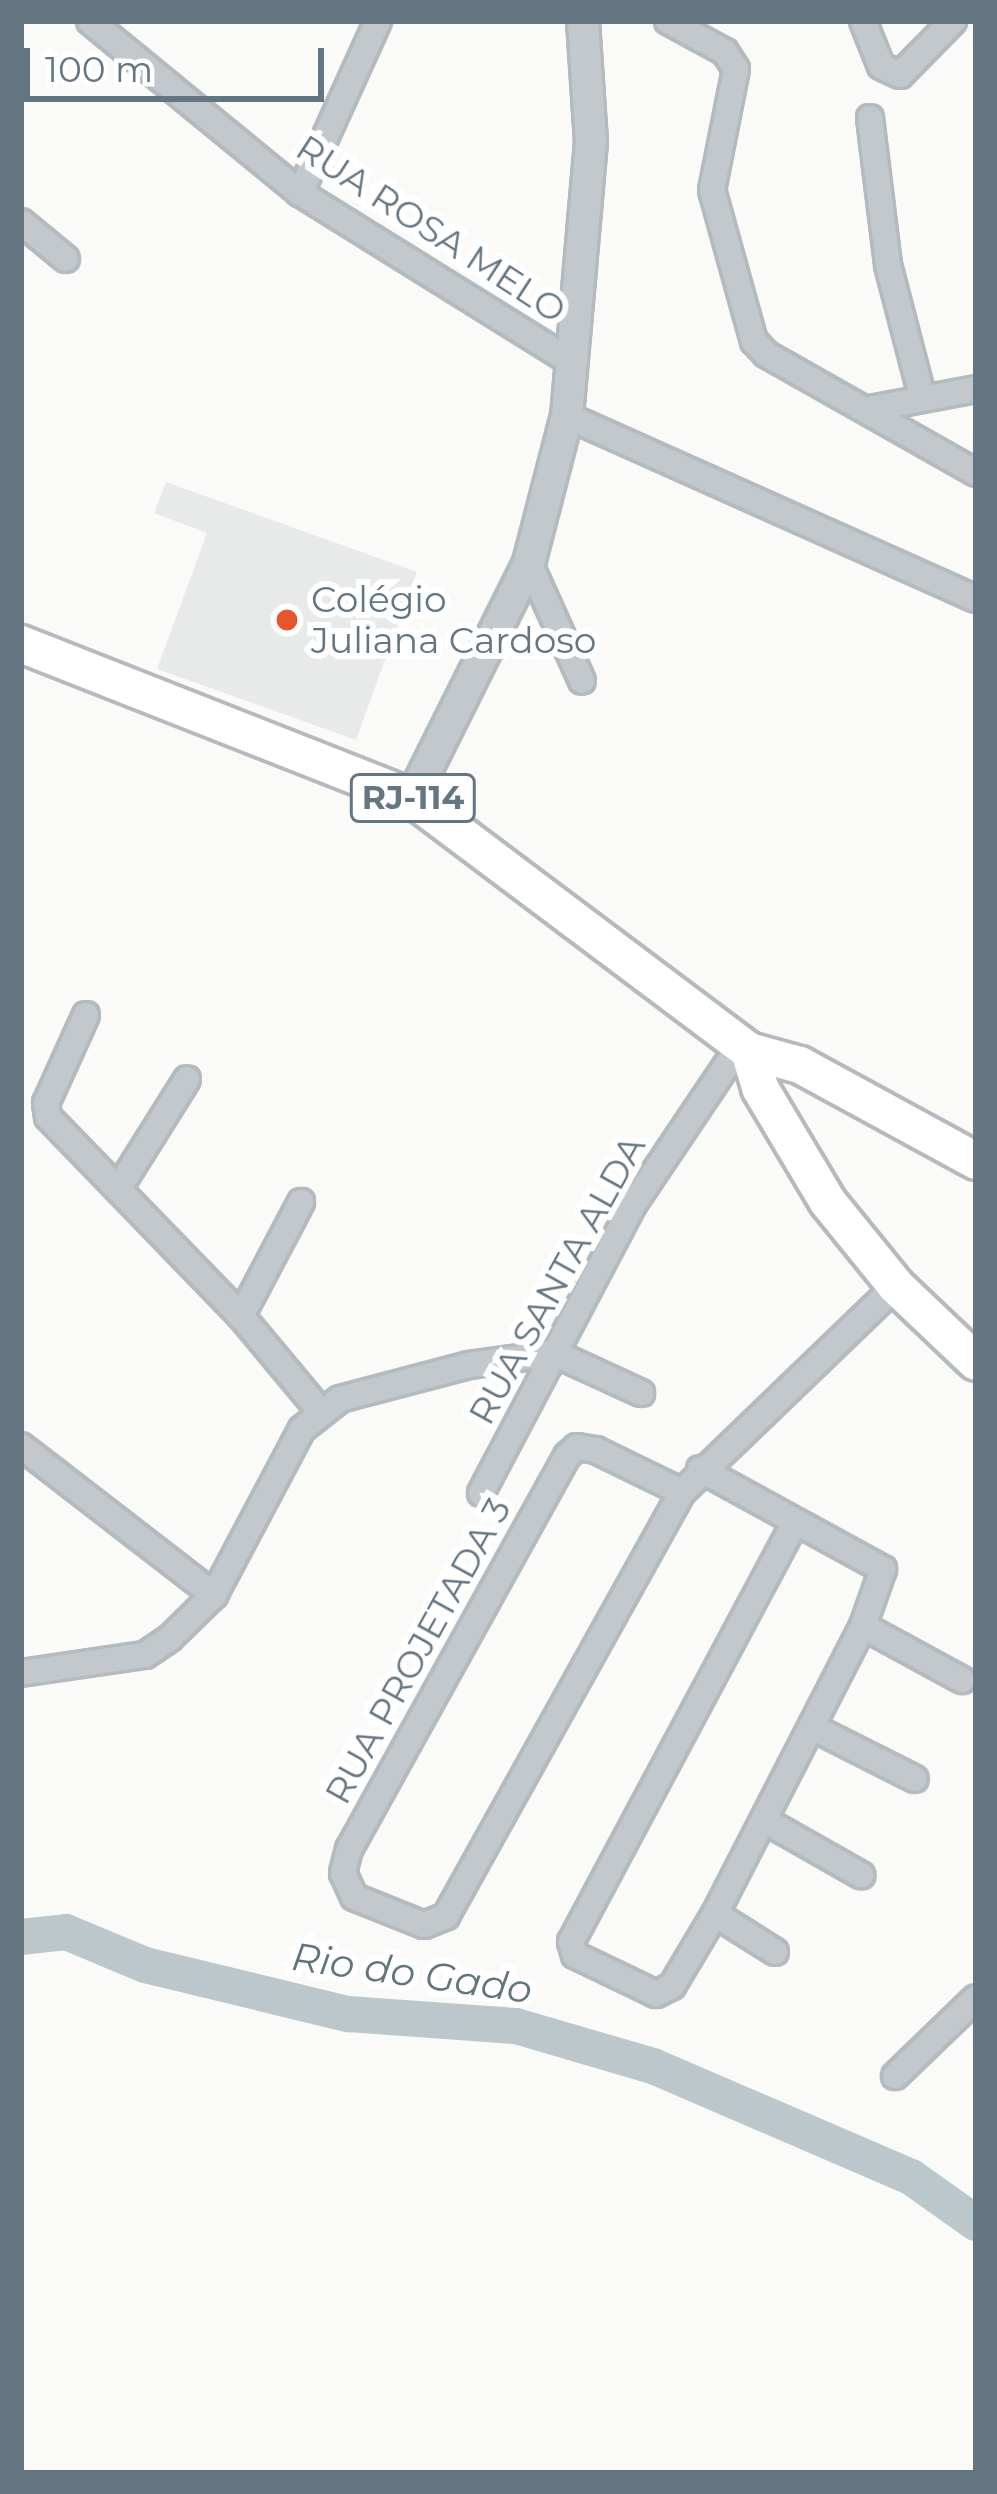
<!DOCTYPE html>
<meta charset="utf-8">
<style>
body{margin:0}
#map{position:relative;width:997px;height:2494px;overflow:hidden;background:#fafaf8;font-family:Montserrat,sans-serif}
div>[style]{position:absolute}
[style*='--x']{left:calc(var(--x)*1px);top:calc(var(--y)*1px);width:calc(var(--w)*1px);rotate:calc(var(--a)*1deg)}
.built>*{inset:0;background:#e8e9e9}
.river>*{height:36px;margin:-18px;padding:0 18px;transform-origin:18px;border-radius:18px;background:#bbc7cb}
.roads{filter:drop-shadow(3px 0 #b5babe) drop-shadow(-3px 0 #b5babe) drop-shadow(0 3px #b5babe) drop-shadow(0 -3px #b5babe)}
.minor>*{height:24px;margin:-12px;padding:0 12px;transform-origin:12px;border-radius:12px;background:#c3c8cc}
.tertiary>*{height:30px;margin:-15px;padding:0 15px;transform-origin:15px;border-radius:15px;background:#c3c8cc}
.primary>*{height:36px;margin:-18px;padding:0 18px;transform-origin:18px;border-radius:18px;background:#fff}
.dots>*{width:33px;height:33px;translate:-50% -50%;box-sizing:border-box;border:6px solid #fff;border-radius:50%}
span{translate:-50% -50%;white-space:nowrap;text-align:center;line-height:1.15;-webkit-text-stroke:12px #fff;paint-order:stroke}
.shield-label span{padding:3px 9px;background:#fff;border:3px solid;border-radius:9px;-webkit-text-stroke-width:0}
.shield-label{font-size:33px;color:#657683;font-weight:700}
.street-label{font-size:36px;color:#657683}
.poi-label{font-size:36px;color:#657683}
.left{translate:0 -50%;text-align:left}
.water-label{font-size:39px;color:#60757c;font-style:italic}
.frame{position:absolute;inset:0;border:24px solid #657683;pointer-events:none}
.scale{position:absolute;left:24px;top:48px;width:300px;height:54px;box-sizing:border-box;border:6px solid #657683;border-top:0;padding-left:15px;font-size:36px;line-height:42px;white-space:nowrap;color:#657683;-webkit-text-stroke:9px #fff;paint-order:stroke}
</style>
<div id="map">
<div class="built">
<i style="clip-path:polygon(166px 482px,417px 572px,356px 740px,157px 669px,207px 533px,154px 513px)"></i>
</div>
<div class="river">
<i style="--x:21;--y:1937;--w:45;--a:-6.3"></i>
<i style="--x:66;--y:1932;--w:86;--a:22.7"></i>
<i style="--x:145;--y:1965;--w:209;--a:13.6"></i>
<i style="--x:348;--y:2014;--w:168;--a:4.1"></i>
<i style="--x:516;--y:2026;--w:143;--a:16.3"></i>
<i style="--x:653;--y:2066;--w:281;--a:23.3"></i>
<i style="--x:911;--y:2177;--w:80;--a:35.3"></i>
</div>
<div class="roads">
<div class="minor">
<i style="--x:90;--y:21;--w:271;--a:39.3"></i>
<i style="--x:300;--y:193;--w:314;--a:31.9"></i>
<i style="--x:668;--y:21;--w:65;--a:28.5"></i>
<i style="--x:725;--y:52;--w:20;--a:57"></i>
<i style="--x:736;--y:69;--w:123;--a:101.2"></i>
<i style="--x:712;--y:190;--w:157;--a:74.5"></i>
<i style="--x:754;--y:341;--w:18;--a:47"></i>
<i style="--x:766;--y:354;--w:241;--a:29.5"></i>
<i style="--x:863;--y:21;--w:48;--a:68.2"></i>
<i style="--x:881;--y:66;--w:21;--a:25"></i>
<i style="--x:900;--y:75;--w:76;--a:-45.5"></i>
<i style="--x:870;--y:118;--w:148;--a:83"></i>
<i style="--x:888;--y:265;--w:138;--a:75.4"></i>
<i style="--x:300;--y:193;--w:189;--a:-65.6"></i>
<i style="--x:21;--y:222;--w:58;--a:39.4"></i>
<i style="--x:870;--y:409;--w:108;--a:-10.7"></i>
<i style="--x:567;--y:416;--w:448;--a:24.1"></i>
<i style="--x:529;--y:563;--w:129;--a:65.8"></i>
<i style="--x:86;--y:1015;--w:97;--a:114.4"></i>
<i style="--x:46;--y:1103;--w:14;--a:82"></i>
<i style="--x:48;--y:1117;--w:277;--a:45.9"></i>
<i style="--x:241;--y:1316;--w:125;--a:50.2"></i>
<i style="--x:120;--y:1186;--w:126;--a:-57.9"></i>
<i style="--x:241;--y:1316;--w:129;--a:-62.2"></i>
<i style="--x:21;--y:1446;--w:244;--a:37.7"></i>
<i style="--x:700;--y:1469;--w:209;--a:28.7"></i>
<i style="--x:883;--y:1569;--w:60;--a:109.3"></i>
<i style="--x:863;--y:1626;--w:324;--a:117.2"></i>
<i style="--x:715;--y:1914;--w:84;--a:120.8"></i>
<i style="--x:672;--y:1986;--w:18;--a:153"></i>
<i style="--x:656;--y:1994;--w:90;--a:-154.3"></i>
<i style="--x:575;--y:1955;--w:14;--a:-107"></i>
<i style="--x:571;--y:1942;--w:474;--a:-61.9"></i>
<i style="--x:682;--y:1492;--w:96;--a:-154"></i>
<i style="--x:596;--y:1450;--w:19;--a:-171"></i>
<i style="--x:577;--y:1447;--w:13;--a:138"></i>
<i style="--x:567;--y:1456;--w:449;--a:119"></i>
<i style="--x:349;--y:1849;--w:25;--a:104"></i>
<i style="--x:343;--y:1873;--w:26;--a:65"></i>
<i style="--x:354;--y:1897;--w:75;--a:21.8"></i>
<i style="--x:424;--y:1925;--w:24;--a:-22"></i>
<i style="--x:446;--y:1916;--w:485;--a:-60.9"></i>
<i style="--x:682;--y:1492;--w:297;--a:-43.9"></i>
<i style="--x:481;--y:1493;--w:328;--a:-62.2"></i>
<i style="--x:634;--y:1203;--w:192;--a:-56.1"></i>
<i style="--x:863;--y:1626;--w:113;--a:28.6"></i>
<i style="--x:21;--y:1673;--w:125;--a:-8.3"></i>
<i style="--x:145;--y:1655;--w:30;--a:-34"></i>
<i style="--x:170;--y:1638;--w:62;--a:-44.3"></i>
<i style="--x:214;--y:1595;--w:188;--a:-62.1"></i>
<i style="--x:302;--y:1429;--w:48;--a:-38.3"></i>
<i style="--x:340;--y:1399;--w:133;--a:-14.8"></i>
<i style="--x:469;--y:1365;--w:86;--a:-8"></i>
<i style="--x:554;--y:1353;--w:96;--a:24.7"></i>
<i style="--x:812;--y:1727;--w:115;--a:26.8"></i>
<i style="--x:764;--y:1820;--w:112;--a:29.6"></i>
<i style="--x:715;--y:1914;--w:71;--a:32.3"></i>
<i style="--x:895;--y:2076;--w:112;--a:-43.9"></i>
</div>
<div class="tertiary">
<i style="--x:412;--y:798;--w:263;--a:-63.5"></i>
<i style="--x:529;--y:563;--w:152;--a:-75.5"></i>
<i style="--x:567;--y:416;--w:275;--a:-85"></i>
<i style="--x:591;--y:142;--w:121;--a:-93.8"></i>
</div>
<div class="primary">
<i style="--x:21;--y:644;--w:420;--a:21.5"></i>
<i style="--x:412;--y:798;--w:421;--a:36.9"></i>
<i style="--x:749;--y:1051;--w:53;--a:15.4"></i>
<i style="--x:800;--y:1065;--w:200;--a:28.6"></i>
<i style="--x:749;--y:1051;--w:39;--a:73"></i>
<i style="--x:760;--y:1088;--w:133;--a:59.2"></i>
<i style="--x:828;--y:1202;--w:108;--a:51"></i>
<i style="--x:896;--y:1286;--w:110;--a:43.5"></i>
</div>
</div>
<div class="dots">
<i style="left:287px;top:620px;background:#e4572e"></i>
</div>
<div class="shield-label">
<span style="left:413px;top:798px">RJ-114</span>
</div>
<div class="street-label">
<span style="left:431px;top:229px;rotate:33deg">RUA ROSA MELO</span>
<span style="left:557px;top:1280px;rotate:-61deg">RUA SANTA ALDA</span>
<span style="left:418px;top:1651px;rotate:-61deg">RUA PROJETADA 3</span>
</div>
<div class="poi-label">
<span class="left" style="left:311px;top:620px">Colégio<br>Juliana Cardoso</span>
</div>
<div class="water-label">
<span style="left:412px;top:1973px;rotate:8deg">Rio do Gado</span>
</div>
<div class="frame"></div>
<div class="scale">100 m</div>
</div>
